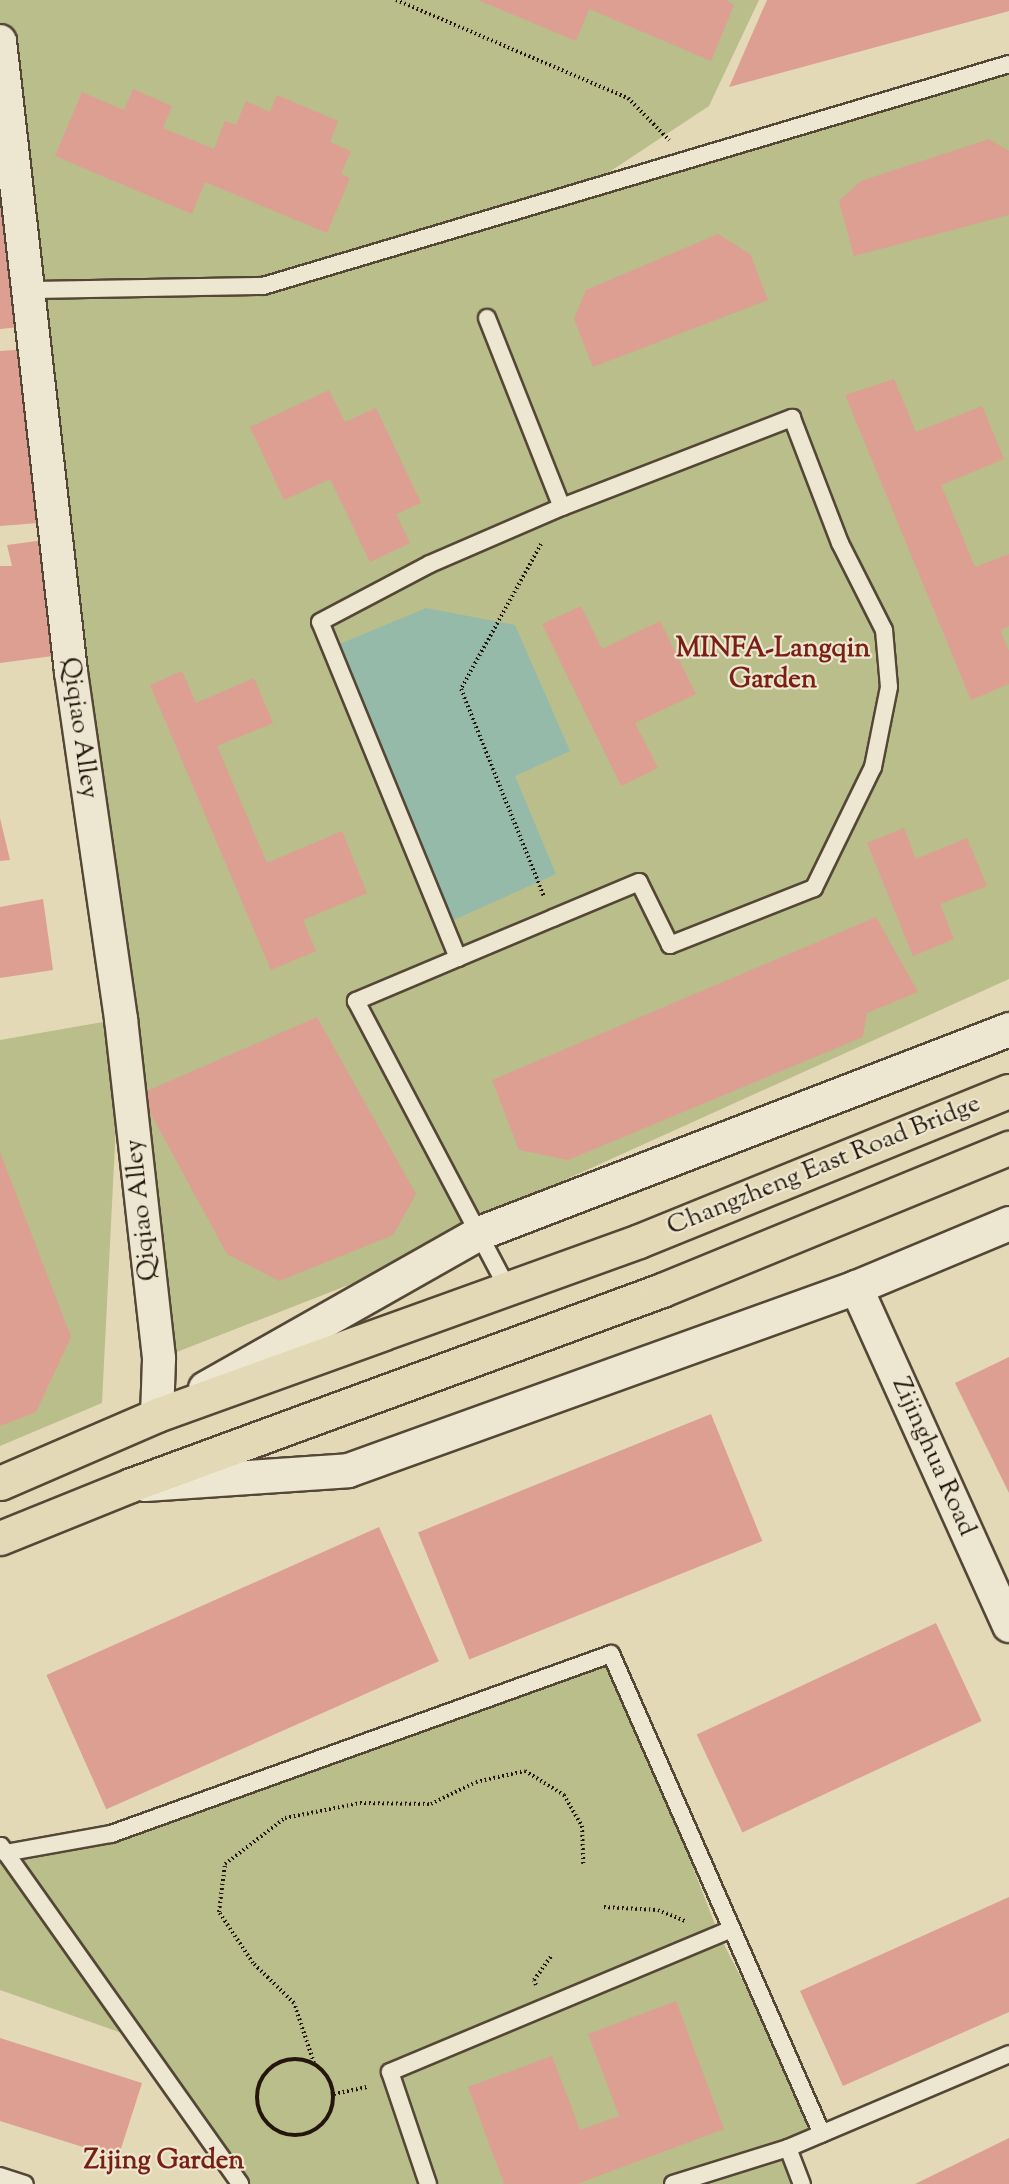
<!DOCTYPE html>
<style>
body{margin:0}
#map{position:relative;width:1009px;height:2184px;overflow:hidden;background:#e4d9b6;font-family:"Sorts Mill Goudy",serif}
div>[style]{position:absolute}
[style*='--x']{left:calc(var(--x)*1px);top:calc(var(--y)*1px);width:calc(var(--w)*1px);rotate:calc(var(--a)*1deg)}
.green>*{inset:0;background:#b9be8b}
.water>*{inset:0;background:#96baaa}
.building>*{inset:0;background:#dc9f91;transform-origin:0 0}
.path>*{height:4px;margin-top:-2px;transform-origin:0;background:repeating-linear-gradient(90deg,#24160c 0 1.5px,transparent 0 4.5px)}
.path>.ring{margin:-2px;padding:0;box-sizing:content-box;background:none;border:4px solid #24160c;border-radius:50%}
.roads{filter:drop-shadow(2px 0 #544736) drop-shadow(-2px 0 #544736) drop-shadow(0 2px #544736) drop-shadow(0 -2px #544736)}
.service>*{height:16px;margin:-8px;padding:0 8px;transform-origin:8px;border-radius:8px;background:#ede6d0}
.minor>*{height:32px;margin:-16px;padding:0 16px;transform-origin:16px;border-radius:16px;background:#ede6d0}
.tertiary>*{height:33px;margin:-16.5px;padding:0 16.5px;transform-origin:16.5px;border-radius:16.5px;background:#ede6d0}
.primary>*{height:33px;margin:-16.5px;padding:0 16.5px;transform-origin:16.5px;border-radius:16.5px;background:#e4d9b6}
span{translate:-50% -50%;white-space:nowrap;text-align:center;line-height:1.15;-webkit-text-stroke:4.5px #ede6d0;paint-order:stroke}
.street-label{font-size:26px;color:#24160c}
.neighbourhood-label{font-size:27px;color:#7a1f14;font-weight:700}
</style>
<div id="map">
<div class="green">
<i style="clip-path:polygon(0 0,759px 0,709px 106px,582px 190px,1009px 64px,1009px 979px,536px 1193px,374px 1275px,159px 1359px,121px 1025px,102px 1403px,0 1446px,0 1040px,120px 1019px,0 41px)"></i>
<i style="clip-path:polygon(611px 1654px,719px 1935px,822px 2134px,788px 2148px,802px 2184px,240px 2184px,136px 2038px,0 1990px,0 1837px,22px 1850px,111px 1834px)"></i>
</div>
<div class="water">
<i style="clip-path:polygon(426px 608px,515px 625px,570px 751px,515px 776px,556px 874px,445px 924px,330px 648px)"></i>
</div>
<div class="building">
<i style="clip-path:polygon(478px 0,726px 0,734px 5px,711px 61px,589px 9px,576px 41px)"></i>
<i style="clip-path:polygon(767px 0,1009px 0,1009px 11px,729px 87px)"></i>
<i style="clip-path:polygon(133px 89px,172px 106px,163px 128px,214px 149px,225px 121px,236px 125px,246px 101px,270px 112px,277px 95px,338px 121px,330px 142px,351px 151px,341px 174px,350px 178px,327px 233px,205px 182px,192px 214px,55px 156px,82px 92px,124px 110px)"></i>
<i style="clip-path:polygon(0 97px,29px 326px,0 329px)"></i>
<i style="clip-path:polygon(989px 139px,1009px 151px,1009px 215px,854px 256px,839px 201px,861px 181px)"></i>
<i style="clip-path:polygon(718px 234px,750px 254px,768px 300px,593px 367px,574px 319px,586px 290px)"></i>
<i style="clip-path:polygon(30px 349px,51px 522px,0 526px,0 351px)"></i>
<i style="clip-path:polygon(894px 379px,916px 432px,982px 406px,1004px 459px,941px 485px,975px 567px,1009px 554px,1009px 626px,1000px 630px,1009px 651px,1009px 684px,971px 700px,845px 395px)"></i>
<i style="clip-path:polygon(329px 390px,345px 422px,376px 408px,421px 503px,396px 514px,410px 543px,370px 562px,330px 479px,284px 500px,250px 427px)"></i>
<i style="clip-path:polygon(44px 540px,60px 655px,0 663px,0 566px,12px 566px,7px 545px)"></i>
<i style="clip-path:polygon(581px 606px,602px 649px,660px 621px,696px 694px,635px 723px,658px 768px,621px 786px,542px 624px)"></i>
<i style="clip-path:polygon(182px 671px,196px 703px,254px 678px,273px 723px,217px 746px,267px 863px,342px 831px,367px 893px,303px 920px,316px 951px,271px 970px,150px 685px)"></i>
<i style="clip-path:polygon(0 818px,10px 860px,0 861px)"></i>
<i style="clip-path:polygon(904px 828px,916px 859px,967px 838px,987px 886px,940px 904px,954px 939px,913px 956px,867px 843px)"></i>
<i style="clip-path:polygon(43px 899px,53px 970px,0 978px,0 907px)"></i>
<i style="clip-path:polygon(876px 917px,918px 992px,867px 1013px,863px 1037px,568px 1160px,519px 1150px,492px 1080px)"></i>
<i style="clip-path:polygon(317px 1017px,416px 1194px,393px 1235px,279px 1281px,227px 1254px,140px 1094px)"></i>
<i style="clip-path:polygon(0 1152px,71px 1337px,36px 1412px,0 1426px)"></i>
<i style="clip-path:polygon(1009px 1357px,1009px 1493px,955px 1383px)"></i>
<i style="left:711px;top:1414px;width:137px;height:316px;rotate:68deg"></i>
<i style="left:379px;top:1527px;width:147px;height:364px;rotate:66deg"></i>
<i style="left:936px;top:1623px;width:108px;height:264px;rotate:65deg"></i>
<i style="clip-path:polygon(1009px 1897px,1009px 2012px,843px 2086px,800px 1991px)"></i>
<i style="clip-path:polygon(676px 2001px,724px 2129px,577px 2184px,504px 2184px,468px 2087px,552px 2056px,580px 2130px,619px 2116px,588px 2034px)"></i>
<i style="clip-path:polygon(0 2038px,142px 2083px,118px 2158px,0 2121px)"></i>
<i style="clip-path:polygon(1009px 2138px,1009px 2184px,915px 2184px)"></i>
</div>
<div class="path">
<i style="--x:396;--y:0;--w:252;--a:22.9"></i>
<i style="--x:628;--y:98;--w:59;--a:45.7"></i>
<i style="--x:541;--y:544;--w:166;--a:118.9"></i>
<i style="--x:461;--y:689;--w:224;--a:68.2"></i>
<i style="--x:604;--y:1907;--w:54;--a:3.2"></i>
<i style="--x:658;--y:1910;--w:29;--a:22"></i>
<i style="--x:536;--y:1985;--w:5;--a:-112"></i>
<i style="--x:534;--y:1980;--w:29;--a:-54"></i>
<i class="ring" style="left:257px;top:2059px;width:72px;height:72px"></i>
<i style="--x:314;--y:2063;--w:63;--a:-108.4"></i>
<i style="--x:294;--y:2003;--w:57;--a:-135.7"></i>
<i style="--x:253;--y:1963;--w:61;--a:-123.7"></i>
<i style="--x:219;--y:1912;--w:48;--a:-82.9"></i>
<i style="--x:225;--y:1864;--w:76;--a:-37.5"></i>
<i style="--x:285;--y:1818;--w:76;--a:-11.3"></i>
<i style="--x:360;--y:1803;--w:71;--a:0.8"></i>
<i style="--x:431;--y:1804;--w:50;--a:-26.1"></i>
<i style="--x:476;--y:1782;--w:50;--a:-12.7"></i>
<i style="--x:525;--y:1771;--w:46;--a:31.6"></i>
<i style="--x:564;--y:1795;--w:36;--a:60"></i>
<i style="--x:582;--y:1826;--w:38;--a:88"></i>
<i style="--x:334;--y:2094;--w:35;--a:-12"></i>
</div>
<div class="roads">
<div class="service">
<i style="--x:28;--y:290;--w:235;--a:-1"></i>
<i style="--x:263;--y:286;--w:778;--a:-16.57"></i>
<i style="--x:487;--y:318;--w:203;--a:68.4"></i>
<i style="--x:458;--y:958;--w:363;--a:-112.3"></i>
<i style="--x:320;--y:622;--w:124;--a:-27.8"></i>
<i style="--x:430;--y:564;--w:144;--a:-23.4"></i>
<i style="--x:562;--y:507;--w:247;--a:-21.2"></i>
<i style="--x:792;--y:418;--w:134;--a:69"></i>
<i style="--x:840;--y:543;--w:97;--a:63.2"></i>
<i style="--x:884;--y:630;--w:57;--a:85"></i>
<i style="--x:889;--y:687;--w:82;--a:101.3"></i>
<i style="--x:873;--y:767;--w:135;--a:116"></i>
<i style="--x:814;--y:888;--w:155;--a:158.4"></i>
<i style="--x:670;--y:945;--w:70;--a:-116.2"></i>
<i style="--x:639;--y:882;--w:93;--a:157.3"></i>
<i style="--x:553;--y:918;--w:103;--a:157.2"></i>
<i style="--x:458;--y:958;--w:111;--a:157.1"></i>
<i style="--x:356;--y:1001;--w:324;--a:62.2"></i>
<i style="--x:1;--y:1846;--w:414;--a:54.7"></i>
<i style="--x:5;--y:1853;--w:108;--a:-10.2"></i>
<i style="--x:111;--y:1834;--w:531;--a:-19.8"></i>
<i style="--x:611;--y:1654;--w:524;--a:66.27"></i>
<i style="--x:788;--y:2148;--w:240;--a:-23"></i>
<i style="--x:0;--y:2176;--w:26;--a:18"></i>
<i style="--x:428;--y:2184;--w:118;--a:-108.7"></i>
<i style="--x:390;--y:2072;--w:368;--a:-22.7"></i>
<i style="--x:673;--y:2184;--w:121;--a:-17.4"></i>
<i style="--x:788;--y:2148;--w:39;--a:69"></i>
</div>
<div class="minor">
<i style="--x:0;--y:41;--w:635;--a:83.58"></i>
<i style="--x:71;--y:672;--w:351;--a:81.8"></i>
<i style="--x:121;--y:1019;--w:342;--a:83.6"></i>
<i style="--x:159;--y:1359;--w:56;--a:92"></i>
<i style="--x:856;--y:1287;--w:372;--a:65.7"></i>
</div>
<div class="tertiary">
<i style="--x:205;--y:1388;--w:315;--a:-29.5"></i>
<i style="--x:479;--y:1233;--w:568;--a:-21.05"></i>
<i style="--x:145;--y:1484;--w:203;--a:-3.9"></i>
<i style="--x:348;--y:1470;--w:540;--a:-19.81"></i>
<i style="--x:856;--y:1287;--w:166;--a:-22.7"></i>
</div>
<div class="primary">
<i style="--x:0;--y:1483;--w:171;--a:-23.4"></i>
<i style="--x:157;--y:1415;--w:512;--a:-19.85"></i>
<i style="--x:639;--y:1241;--w:399;--a:-22.1"></i>
<i style="--x:0;--y:1538;--w:141;--a:-22"></i>
<i style="--x:131;--y:1485;--w:566;--a:-20.16"></i>
<i style="--x:662;--y:1290;--w:375;--a:-22.3"></i>
</div>
</div>
<div class="street-label">
<span style="left:79px;top:728px;rotate:82deg">Qiqiao Alley</span>
<span style="left:824px;top:1166px;rotate:-22deg">Changzheng East Road Bridge</span>
<span style="left:142px;top:1210px;rotate:-96deg">Qiqiao Alley</span>
<span style="left:933px;top:1457px;rotate:66deg">Zijinghua Road</span>
</div>
<div class="neighbourhood-label">
<span style="left:773px;top:665px">MINFA-Langqin<br>Garden</span>
<span style="left:164px;top:2162px">Zijing Garden</span>
</div>
</div>
